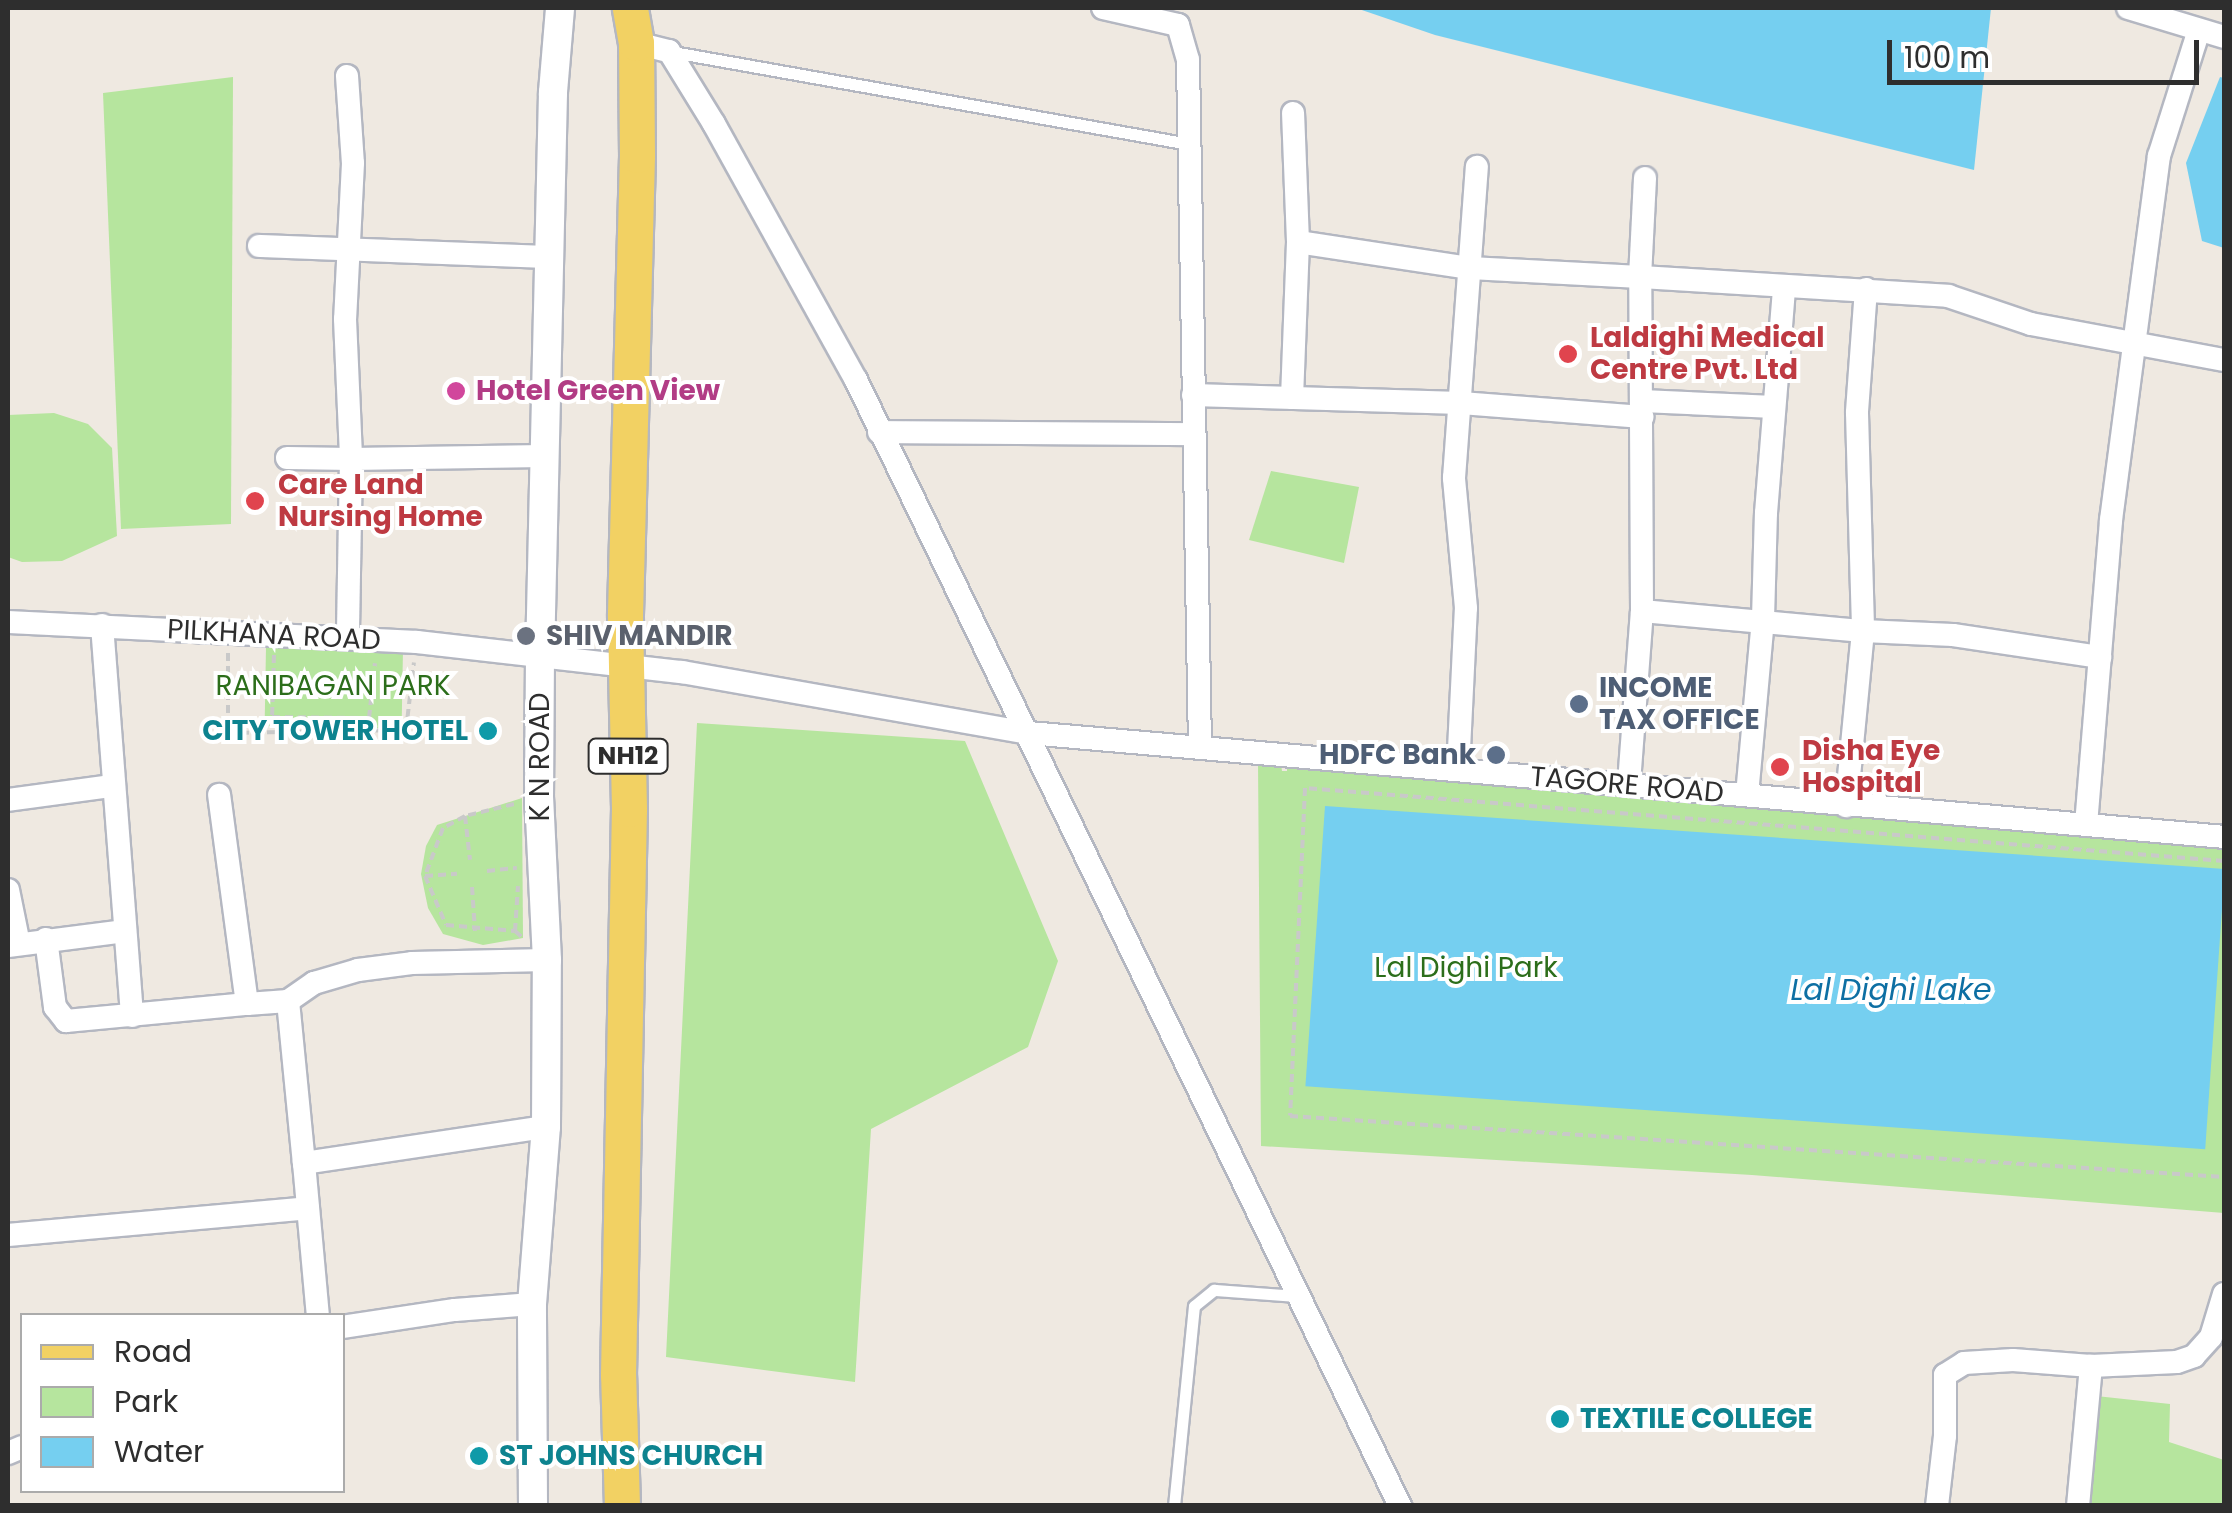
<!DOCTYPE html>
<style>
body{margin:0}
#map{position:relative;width:2232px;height:1513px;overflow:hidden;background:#efe9e1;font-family:Poppins,sans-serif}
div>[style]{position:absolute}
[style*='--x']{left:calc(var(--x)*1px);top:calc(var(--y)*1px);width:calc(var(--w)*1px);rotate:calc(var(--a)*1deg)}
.green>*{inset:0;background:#b6e59e;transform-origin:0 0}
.water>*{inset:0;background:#75cff0;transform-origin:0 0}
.path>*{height:4px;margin-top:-2px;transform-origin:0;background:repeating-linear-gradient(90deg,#c9c9c9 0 8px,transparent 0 13px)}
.roads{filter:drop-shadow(2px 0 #b4b7c1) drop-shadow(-2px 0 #b4b7c1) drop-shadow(0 2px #b4b7c1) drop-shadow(0 -2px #b4b7c1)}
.service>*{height:11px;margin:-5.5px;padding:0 5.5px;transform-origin:5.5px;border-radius:5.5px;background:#fff}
.minor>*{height:22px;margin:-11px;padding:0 11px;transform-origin:11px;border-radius:11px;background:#fff}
.tertiary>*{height:28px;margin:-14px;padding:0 14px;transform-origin:14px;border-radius:14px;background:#fff}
.primary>*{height:35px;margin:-17.5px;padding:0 17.5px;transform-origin:17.5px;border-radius:17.5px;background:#f2d163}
.dots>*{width:28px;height:28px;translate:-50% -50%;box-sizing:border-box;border:5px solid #fff;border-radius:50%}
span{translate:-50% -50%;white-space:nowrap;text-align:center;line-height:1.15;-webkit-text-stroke:8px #fff;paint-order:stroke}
.shield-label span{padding:2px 8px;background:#fff;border:2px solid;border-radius:8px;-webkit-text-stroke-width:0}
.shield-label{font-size:25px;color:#2e2e2e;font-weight:700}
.health-label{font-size:28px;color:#be3a42;font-weight:700}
.left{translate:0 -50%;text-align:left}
.hotel-label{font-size:28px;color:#b23c85;font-weight:700}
.street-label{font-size:28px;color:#2e2e2e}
.worship-label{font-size:28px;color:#5b616d;font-weight:700}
.park-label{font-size:28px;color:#2c6e1b}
.service-label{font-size:28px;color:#4e5e75;font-weight:700}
.right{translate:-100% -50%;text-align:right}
.culture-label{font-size:28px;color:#0d838f;font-weight:700}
.water-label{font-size:30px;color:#0d6fa3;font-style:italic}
.frame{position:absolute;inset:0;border:10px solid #2e2e2e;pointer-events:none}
.legend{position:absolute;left:20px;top:1313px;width:325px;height:180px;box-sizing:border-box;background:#fff;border:2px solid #ababab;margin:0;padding:12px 18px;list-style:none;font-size:30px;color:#2e2e2e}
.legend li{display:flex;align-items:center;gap:20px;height:50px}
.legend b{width:50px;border:2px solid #ababab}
.scale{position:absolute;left:1887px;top:40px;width:312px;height:45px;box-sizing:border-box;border:5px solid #2e2e2e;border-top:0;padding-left:12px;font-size:30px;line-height:35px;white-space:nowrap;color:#2e2e2e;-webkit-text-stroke:8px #fff;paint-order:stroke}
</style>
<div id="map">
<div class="green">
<i style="clip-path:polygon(233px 77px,231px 524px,121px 529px,103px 93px)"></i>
<i style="clip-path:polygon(54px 413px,88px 424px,112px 448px,117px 536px,62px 561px,22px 562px,8px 557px,8px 415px)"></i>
<i style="clip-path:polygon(1271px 471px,1359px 487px,1344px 563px,1249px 540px)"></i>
<i style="left:266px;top:647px;width:137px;height:79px;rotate:1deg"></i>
<i style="clip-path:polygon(697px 723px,965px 741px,1058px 961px,1028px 1047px,871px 1129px,855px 1382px,666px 1357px)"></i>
<i style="clip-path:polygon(1258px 763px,1281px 764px,1282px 771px,1287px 771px,1287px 765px,2224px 846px,2224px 1213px,1752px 1175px,1261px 1146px)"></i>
<i style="clip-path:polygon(522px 798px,523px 938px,483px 945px,443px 934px,428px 908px,421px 874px,426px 846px,437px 825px)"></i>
<i style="clip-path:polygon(2087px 1395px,2170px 1404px,2169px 1442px,2224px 1460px,2224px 1505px,2080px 1506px)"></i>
</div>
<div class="water">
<i style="clip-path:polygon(1356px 8px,1991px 8px,1974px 170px,1435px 35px)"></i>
<i style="clip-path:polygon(2220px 77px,2224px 78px,2224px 248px,2202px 241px,2186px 163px)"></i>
<i style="left:1325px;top:806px;width:902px;height:281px;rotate:4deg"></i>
</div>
<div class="path">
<i style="--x:228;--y:653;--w:80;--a:90"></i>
<i style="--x:228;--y:733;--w:178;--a:-1"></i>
<i style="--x:406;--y:730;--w:68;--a:-83.3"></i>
<i style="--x:274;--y:655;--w:62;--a:91.8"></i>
<i style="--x:272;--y:717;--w:97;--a:0.6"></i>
<i style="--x:369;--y:718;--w:55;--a:-83.8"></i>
<i style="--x:514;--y:804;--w:50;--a:166.2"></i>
<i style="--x:465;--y:816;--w:25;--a:151"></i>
<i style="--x:443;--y:828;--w:51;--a:110.6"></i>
<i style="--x:425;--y:876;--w:53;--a:66.8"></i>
<i style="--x:446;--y:925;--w:69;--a:5"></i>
<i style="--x:515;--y:931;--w:9;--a:41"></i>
<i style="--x:465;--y:816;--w:44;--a:83.5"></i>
<i style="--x:2224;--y:861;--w:922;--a:-175.46"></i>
<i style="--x:1305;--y:788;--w:328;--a:92.6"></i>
<i style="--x:1290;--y:1116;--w:936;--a:3.74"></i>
<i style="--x:487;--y:871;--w:30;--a:-6"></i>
<i style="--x:425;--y:876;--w:32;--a:-4"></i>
<i style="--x:472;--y:887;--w:44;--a:86.1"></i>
<i style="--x:515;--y:931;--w:45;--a:-86.2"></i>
</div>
<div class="roads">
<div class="service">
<i style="--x:673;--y:52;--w:524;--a:10.11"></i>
<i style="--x:1174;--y:1506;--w:201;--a:-84.3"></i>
<i style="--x:1194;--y:1306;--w:26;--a:-39"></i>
<i style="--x:1214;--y:1290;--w:84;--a:4.1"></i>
</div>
<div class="minor">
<i style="--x:1103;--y:8;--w:77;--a:12.8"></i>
<i style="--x:1178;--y:25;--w:36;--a:74"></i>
<i style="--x:1188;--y:60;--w:688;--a:89"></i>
<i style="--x:2128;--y:8;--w:100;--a:16.8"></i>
<i style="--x:636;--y:43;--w:34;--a:14"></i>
<i style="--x:669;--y:51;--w:86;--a:58.3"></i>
<i style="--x:714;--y:124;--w:293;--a:61"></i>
<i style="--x:856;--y:380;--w:1251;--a:64.21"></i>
<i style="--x:347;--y:76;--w:87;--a:86.1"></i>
<i style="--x:353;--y:163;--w:156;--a:92.9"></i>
<i style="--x:345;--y:319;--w:140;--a:87.5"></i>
<i style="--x:351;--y:459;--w:193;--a:-0.9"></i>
<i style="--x:1298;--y:242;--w:174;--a:8.6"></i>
<i style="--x:1470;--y:268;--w:170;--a:3"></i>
<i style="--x:1640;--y:277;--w:99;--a:-87.1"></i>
<i style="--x:259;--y:246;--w:290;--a:2.2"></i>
<i style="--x:1866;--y:289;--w:124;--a:94.2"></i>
<i style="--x:1857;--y:413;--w:218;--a:88.4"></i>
<i style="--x:1863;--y:631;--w:90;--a:2.5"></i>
<i style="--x:1953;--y:635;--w:149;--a:8.5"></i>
<i style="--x:1193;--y:395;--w:268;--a:1.7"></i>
<i style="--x:1461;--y:403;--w:182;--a:4.4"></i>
<i style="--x:1292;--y:398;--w:156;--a:-87.8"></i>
<i style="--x:1298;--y:242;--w:129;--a:-92.2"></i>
<i style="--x:1642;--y:401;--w:132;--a:2.6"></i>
<i style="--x:879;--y:432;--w:315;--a:0.4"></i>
<i style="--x:287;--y:458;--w:64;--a:0.9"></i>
<i style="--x:351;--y:459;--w:179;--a:91"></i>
<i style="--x:1642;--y:611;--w:222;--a:5.2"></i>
<i style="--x:1863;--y:631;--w:176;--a:95.5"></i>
<i style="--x:8;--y:622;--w:409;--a:2.8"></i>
<i style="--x:417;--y:642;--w:267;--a:6.5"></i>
<i style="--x:682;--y:672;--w:352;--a:10"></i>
<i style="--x:1029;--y:733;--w:1200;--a:4.97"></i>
<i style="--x:102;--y:625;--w:392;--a:85.6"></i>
<i style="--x:1458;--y:770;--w:162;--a:-87.2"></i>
<i style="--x:1466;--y:608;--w:131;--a:-95.3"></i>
<i style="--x:1454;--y:478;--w:312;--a:-85.8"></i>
<i style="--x:1629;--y:783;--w:172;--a:-85.7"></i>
<i style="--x:1642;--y:611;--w:334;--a:-90.3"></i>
<i style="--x:1640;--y:277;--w:309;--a:3.5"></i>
<i style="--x:1948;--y:296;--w:88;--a:18.6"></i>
<i style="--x:2031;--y:324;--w:196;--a:10.6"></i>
<i style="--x:1747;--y:795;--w:177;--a:-84.8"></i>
<i style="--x:1763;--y:619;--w:106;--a:-88.4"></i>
<i style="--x:1766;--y:513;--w:227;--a:-85.4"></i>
<i style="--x:8;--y:800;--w:105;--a:-7.7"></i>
<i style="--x:2086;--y:825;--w:306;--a:-85.3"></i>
<i style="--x:2111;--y:520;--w:367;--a:-82.5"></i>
<i style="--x:2159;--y:156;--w:132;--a:-72.4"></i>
<i style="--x:8;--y:890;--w:55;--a:78.5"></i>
<i style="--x:46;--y:939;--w:69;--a:82.5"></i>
<i style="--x:55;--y:1007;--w:18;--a:52"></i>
<i style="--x:66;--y:1021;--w:182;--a:-5.4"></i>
<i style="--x:247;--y:1004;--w:211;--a:-97.6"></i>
<i style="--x:8;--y:946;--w:118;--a:-7.3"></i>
<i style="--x:288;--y:1001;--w:32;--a:-35"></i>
<i style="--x:314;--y:983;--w:46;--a:-16.5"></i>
<i style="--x:358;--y:970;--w:54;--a:-7.4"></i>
<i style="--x:412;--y:963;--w:135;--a:-1.3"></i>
<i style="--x:247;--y:1004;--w:41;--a:-4.2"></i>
<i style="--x:288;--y:1001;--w:163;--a:84.4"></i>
<i style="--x:304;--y:1163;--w:245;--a:-8.5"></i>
<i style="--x:304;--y:1163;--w:154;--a:84.8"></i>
<i style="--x:8;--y:1235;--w:301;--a:-5.1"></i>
<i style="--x:342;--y:1327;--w:114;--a:-8.6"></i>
<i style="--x:455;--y:1310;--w:77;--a:-4.5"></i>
<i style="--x:8;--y:1453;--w:15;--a:-23"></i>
<i style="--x:1937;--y:1506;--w:70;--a:-83.5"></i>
<i style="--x:1945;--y:1436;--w:61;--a:-90"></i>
<i style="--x:1945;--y:1375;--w:22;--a:-32"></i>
<i style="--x:1964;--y:1363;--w:49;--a:-3.5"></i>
<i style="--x:2013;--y:1360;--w:78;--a:4.4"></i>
<i style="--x:2091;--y:1366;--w:86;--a:-2.7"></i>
<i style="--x:2177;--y:1362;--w:18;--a:-19"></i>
<i style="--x:2194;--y:1356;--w:25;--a:-48"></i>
<i style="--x:2211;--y:1337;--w:45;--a:-73.2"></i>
<i style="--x:2078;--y:1506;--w:141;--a:-84.7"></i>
</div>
<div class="tertiary">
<i style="--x:533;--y:1506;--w:202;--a:-90.3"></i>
<i style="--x:532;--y:1304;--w:178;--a:-85.5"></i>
<i style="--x:546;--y:1127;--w:167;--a:-89.7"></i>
<i style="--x:547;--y:960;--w:162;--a:-92.8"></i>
<i style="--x:539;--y:798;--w:141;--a:-89.6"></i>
<i style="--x:540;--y:657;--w:565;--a:-88.68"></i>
<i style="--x:553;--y:92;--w:84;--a:-85.2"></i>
</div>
<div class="primary">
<i style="--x:622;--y:1506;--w:131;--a:-91.7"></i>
<i style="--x:618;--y:1375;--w:566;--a:-88.89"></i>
<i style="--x:629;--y:809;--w:195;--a:-91.2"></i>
<i style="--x:625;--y:614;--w:459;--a:-88.5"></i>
<i style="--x:637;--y:155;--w:112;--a:-90.5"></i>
<i style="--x:636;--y:43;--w:36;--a:-100"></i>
</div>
</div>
<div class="dots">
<i style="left:1568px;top:354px;background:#e0444e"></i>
<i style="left:456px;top:391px;background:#d1479c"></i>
<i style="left:255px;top:501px;background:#e0444e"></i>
<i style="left:526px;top:636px;background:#6b7280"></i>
<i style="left:1579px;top:704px;background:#5c6f8a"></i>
<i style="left:488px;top:731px;background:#0f9aa8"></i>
<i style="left:1496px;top:755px;background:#5c6f8a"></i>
<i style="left:1780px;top:767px;background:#e0444e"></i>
<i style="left:1560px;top:1419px;background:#0f9aa8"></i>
<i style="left:479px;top:1456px;background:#0f9aa8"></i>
</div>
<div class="shield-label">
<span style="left:628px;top:756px">NH12</span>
</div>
<div class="health-label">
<span class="left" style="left:1590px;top:354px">Laldighi Medical<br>Centre Pvt. Ltd</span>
<span class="left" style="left:278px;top:501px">Care Land<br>Nursing Home</span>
<span class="left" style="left:1802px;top:767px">Disha Eye<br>Hospital</span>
</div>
<div class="hotel-label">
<span class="left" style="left:476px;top:391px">Hotel Green View</span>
</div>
<div class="street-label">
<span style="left:274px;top:635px;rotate:3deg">PILKHANA ROAD</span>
<span style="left:540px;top:757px;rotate:-90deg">K N ROAD</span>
<span style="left:1627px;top:785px;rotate:5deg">TAGORE ROAD</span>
</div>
<div class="worship-label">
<span class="left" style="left:546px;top:636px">SHIV MANDIR</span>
</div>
<div class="park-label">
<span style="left:333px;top:686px">RANIBAGAN PARK</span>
<span style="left:1466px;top:968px">Lal Dighi Park</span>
</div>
<div class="service-label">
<span class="left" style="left:1599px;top:704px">INCOME<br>TAX OFFICE</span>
<span class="right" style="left:1476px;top:755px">HDFC Bank</span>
</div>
<div class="culture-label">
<span class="right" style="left:468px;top:731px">CITY TOWER HOTEL</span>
<span class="left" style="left:1580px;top:1419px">TEXTILE COLLEGE</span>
<span class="left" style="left:499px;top:1456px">ST JOHNS CHURCH</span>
</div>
<div class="water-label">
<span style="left:1891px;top:990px">Lal Dighi Lake</span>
</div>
<div class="frame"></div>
<ul class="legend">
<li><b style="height:12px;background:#f2d163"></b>Road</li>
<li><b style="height:28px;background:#b6e59e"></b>Park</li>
<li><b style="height:28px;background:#75cff0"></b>Water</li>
</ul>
<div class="scale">100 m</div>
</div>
